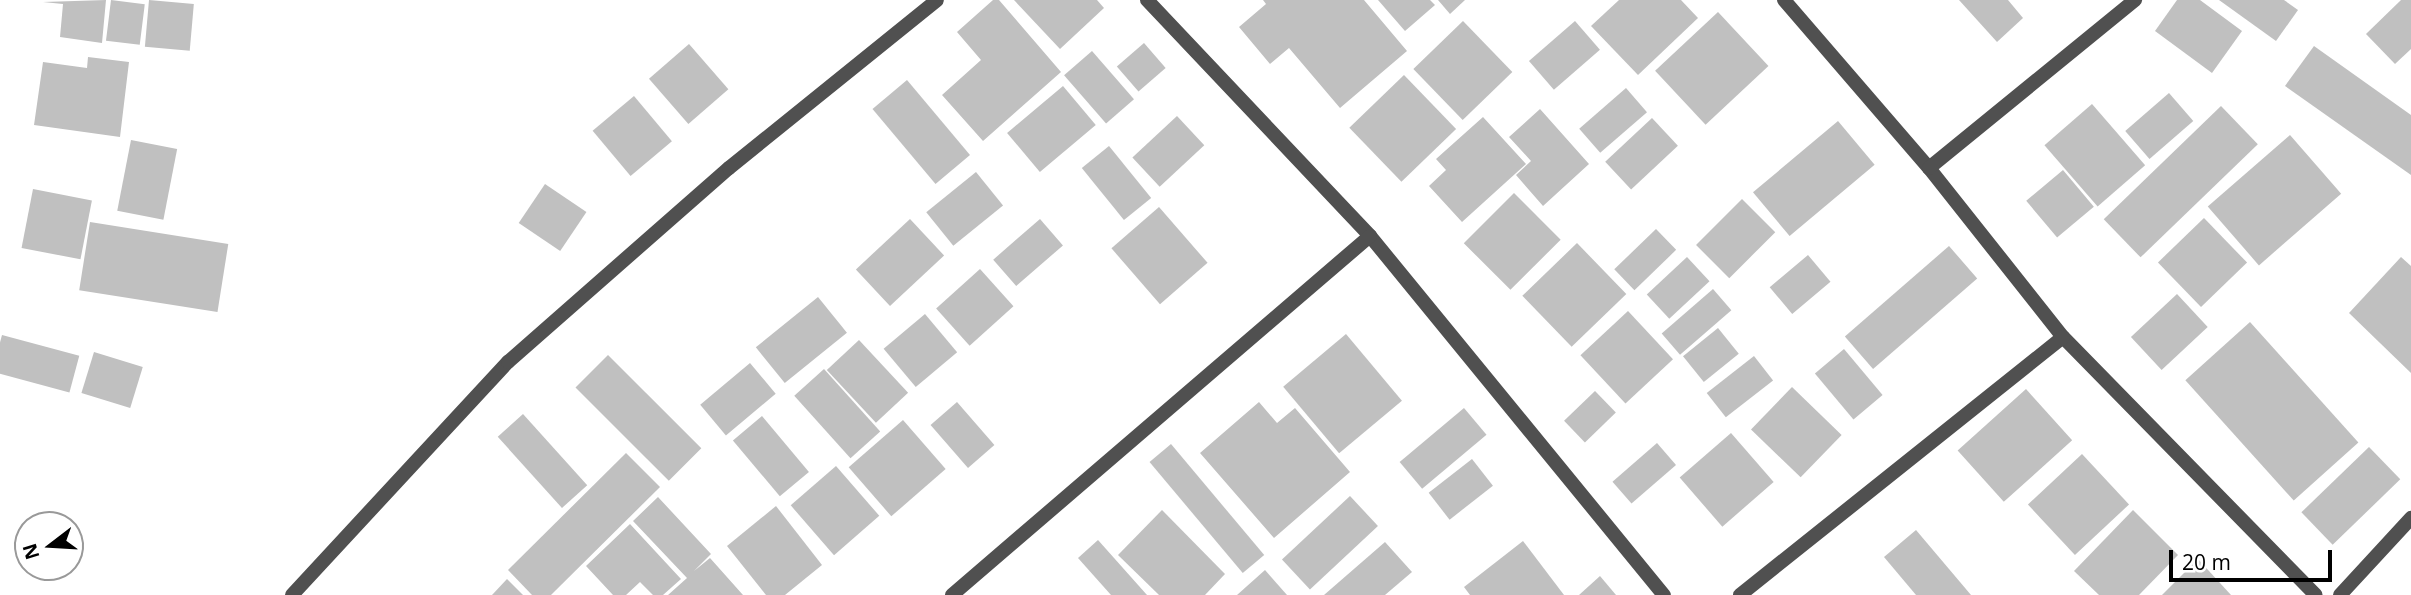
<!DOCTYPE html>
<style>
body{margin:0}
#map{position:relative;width:2411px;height:595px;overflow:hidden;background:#fff;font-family:"Open Sans",sans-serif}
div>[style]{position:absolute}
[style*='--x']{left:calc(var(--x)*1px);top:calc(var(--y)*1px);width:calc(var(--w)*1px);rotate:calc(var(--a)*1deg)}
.building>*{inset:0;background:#c0c0c0;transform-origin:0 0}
.minor>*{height:14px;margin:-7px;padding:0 7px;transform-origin:7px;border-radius:7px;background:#505050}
span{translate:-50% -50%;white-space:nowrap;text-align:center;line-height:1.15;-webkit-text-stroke:6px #fff;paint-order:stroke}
.north{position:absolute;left:14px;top:511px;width:70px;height:70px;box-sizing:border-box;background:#fff;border:2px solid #999;border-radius:50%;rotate:253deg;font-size:19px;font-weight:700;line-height:28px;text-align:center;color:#000}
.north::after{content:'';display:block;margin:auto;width:24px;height:32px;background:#000;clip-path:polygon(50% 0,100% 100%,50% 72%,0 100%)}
.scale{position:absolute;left:2169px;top:550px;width:163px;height:32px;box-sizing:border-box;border:4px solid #000;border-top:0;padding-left:9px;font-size:21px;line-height:24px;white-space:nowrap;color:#000;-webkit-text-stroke:5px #fff;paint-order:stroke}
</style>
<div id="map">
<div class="building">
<i style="clip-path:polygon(106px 0,102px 43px,60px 37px,63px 4px,43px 2px)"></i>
<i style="left:111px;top:0;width:34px;height:41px;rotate:7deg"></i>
<i style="left:149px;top:0;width:45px;height:47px;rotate:5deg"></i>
<i style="clip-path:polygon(993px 0,999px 0,1061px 72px,983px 141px,942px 95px,981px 60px,957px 32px)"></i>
<i style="clip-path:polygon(1014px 0,1097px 0,1104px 8px,1060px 49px)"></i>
<i style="clip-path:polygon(1263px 0,1364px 0,1407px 51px,1340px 108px,1289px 48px,1270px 64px,1239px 27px,1266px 4px)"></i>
<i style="clip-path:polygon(1378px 0,1430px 0,1435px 5px,1405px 31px)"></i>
<i style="clip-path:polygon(1438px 0,1465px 0,1450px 14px)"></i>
<i style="clip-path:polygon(1619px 0,1681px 0,1698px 18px,1638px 75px,1591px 26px)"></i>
<i style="clip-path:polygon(1959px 0,2008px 0,2023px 18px,1997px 42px)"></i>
<i style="clip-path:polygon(2177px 0,2200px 0,2242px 31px,2212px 73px,2155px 31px)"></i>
<i style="clip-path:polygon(2219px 0,2284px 0,2298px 10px,2276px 41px)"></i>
<i style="clip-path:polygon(2401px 0,2411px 0,2411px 49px,2395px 64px,2366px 34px)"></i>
<i style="left:1718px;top:12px;width:74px;height:86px;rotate:47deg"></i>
<i style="left:1463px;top:21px;width:71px;height:69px;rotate:46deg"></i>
<i style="left:1575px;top:21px;width:38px;height:61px;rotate:49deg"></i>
<i style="left:1144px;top:43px;width:33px;height:36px;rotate:49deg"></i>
<i style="left:689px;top:44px;width:60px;height:53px;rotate:49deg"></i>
<i style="clip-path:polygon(2314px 46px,2411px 115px,2411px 175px,2285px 86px)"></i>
<i style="left:1092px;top:51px;width:64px;height:37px;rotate:49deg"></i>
<i style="clip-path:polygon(88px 57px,129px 62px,120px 137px,34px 125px,43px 62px,87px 68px)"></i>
<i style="left:1404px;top:75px;width:75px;height:76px;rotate:46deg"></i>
<i style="left:907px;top:80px;width:98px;height:45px;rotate:50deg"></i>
<i style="left:1063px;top:86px;width:51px;height:73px;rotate:50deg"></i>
<i style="left:1626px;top:88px;width:32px;height:62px;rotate:49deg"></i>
<i style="left:2169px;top:93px;width:37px;height:58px;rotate:49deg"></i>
<i style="left:634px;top:96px;width:59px;height:54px;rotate:50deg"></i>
<i style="left:2092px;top:104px;width:81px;height:63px;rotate:49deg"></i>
<i style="left:2221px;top:106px;width:53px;height:163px;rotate:46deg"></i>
<i style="clip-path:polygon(1540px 109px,1589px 164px,1543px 206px,1516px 175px,1531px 161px,1509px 137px)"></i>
<i style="left:1177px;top:116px;width:40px;height:61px;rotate:47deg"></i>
<i style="clip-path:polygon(1483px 117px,1526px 164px,1462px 222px,1429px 186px,1446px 170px,1436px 159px)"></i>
<i style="left:1652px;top:118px;width:38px;height:64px;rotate:47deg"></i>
<i style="left:1838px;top:121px;width:57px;height:111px;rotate:50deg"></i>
<i style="left:2290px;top:135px;width:78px;height:109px;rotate:49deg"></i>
<i style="left:131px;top:140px;width:47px;height:72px;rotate:11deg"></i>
<i style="left:1109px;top:146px;width:67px;height:35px;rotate:51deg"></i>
<i style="left:2063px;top:170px;width:48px;height:48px;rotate:50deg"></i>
<i style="left:976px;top:172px;width:43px;height:64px;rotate:51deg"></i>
<i style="left:545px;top:184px;width:50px;height:47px;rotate:34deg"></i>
<i style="left:33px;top:189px;width:60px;height:60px;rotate:11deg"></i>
<i style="left:1514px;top:193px;width:66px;height:71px;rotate:45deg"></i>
<i style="left:1742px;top:199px;width:47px;height:65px;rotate:45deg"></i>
<i style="left:1159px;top:207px;width:74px;height:63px;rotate:49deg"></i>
<i style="left:2204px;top:218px;width:62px;height:64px;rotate:46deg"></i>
<i style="left:910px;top:219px;width:50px;height:74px;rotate:47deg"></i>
<i style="left:1040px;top:219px;width:35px;height:62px;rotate:49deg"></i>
<i style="left:90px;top:222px;width:140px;height:69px;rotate:9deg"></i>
<i style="left:1656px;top:229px;width:29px;height:58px;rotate:46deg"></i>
<i style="left:1577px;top:243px;width:71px;height:76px;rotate:46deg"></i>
<i style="left:1949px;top:246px;width:43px;height:138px;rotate:49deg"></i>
<i style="left:1808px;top:255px;width:35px;height:50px;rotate:50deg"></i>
<i style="left:1687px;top:257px;width:33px;height:55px;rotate:47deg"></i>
<i style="clip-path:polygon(2401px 257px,2411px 266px,2411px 373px,2349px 313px)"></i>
<i style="left:980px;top:269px;width:50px;height:59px;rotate:48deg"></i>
<i style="left:1713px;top:289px;width:28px;height:68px;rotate:49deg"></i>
<i style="left:2177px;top:294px;width:45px;height:63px;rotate:47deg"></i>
<i style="left:818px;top:297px;width:46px;height:80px;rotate:51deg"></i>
<i style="left:1628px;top:311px;width:66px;height:65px;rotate:47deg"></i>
<i style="left:925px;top:314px;width:50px;height:54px;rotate:50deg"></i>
<i style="left:2250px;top:322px;width:162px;height:87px;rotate:48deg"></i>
<i style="left:1718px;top:328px;width:33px;height:45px;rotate:51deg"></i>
<i style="left:1346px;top:334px;width:87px;height:82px;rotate:50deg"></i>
<i style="left:2px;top:335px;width:80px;height:38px;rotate:15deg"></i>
<i style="left:859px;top:340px;width:72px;height:44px;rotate:47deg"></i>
<i style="left:1844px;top:349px;width:60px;height:38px;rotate:50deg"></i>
<i style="left:94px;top:352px;width:51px;height:43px;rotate:17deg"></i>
<i style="left:608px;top:355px;width:132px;height:46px;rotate:45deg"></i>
<i style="left:1754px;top:356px;width:31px;height:60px;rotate:52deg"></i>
<i style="left:750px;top:363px;width:40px;height:65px;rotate:50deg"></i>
<i style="left:824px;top:369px;width:84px;height:40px;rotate:48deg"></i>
<i style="left:1792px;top:387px;width:69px;height:59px;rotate:44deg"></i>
<i style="left:2026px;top:389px;width:69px;height:92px;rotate:48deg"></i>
<i style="left:1595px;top:391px;width:30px;height:43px;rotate:46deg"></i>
<i style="left:957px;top:402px;width:57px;height:35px;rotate:49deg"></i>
<i style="clip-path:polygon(1259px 402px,1277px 423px,1295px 408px,1350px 472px,1274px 538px,1200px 453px)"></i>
<i style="left:1464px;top:408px;width:35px;height:84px;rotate:50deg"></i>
<i style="left:523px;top:414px;width:96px;height:34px;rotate:48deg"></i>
<i style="left:762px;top:416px;width:73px;height:38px;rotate:50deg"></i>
<i style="left:903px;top:420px;width:65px;height:72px;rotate:49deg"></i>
<i style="left:1731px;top:433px;width:65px;height:68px;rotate:49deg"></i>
<i style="left:1657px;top:443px;width:29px;height:59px;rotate:49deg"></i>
<i style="left:1171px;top:444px;width:145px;height:28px;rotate:50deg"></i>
<i style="left:2369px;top:447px;width:45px;height:94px;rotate:46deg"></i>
<i style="clip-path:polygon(626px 453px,660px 487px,551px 595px,532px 595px,508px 570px)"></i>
<i style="left:2082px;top:454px;width:69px;height:74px;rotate:47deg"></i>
<i style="left:1472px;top:459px;width:34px;height:55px;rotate:52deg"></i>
<i style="left:836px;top:466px;width:66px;height:60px;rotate:49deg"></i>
<i style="left:1350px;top:496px;width:41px;height:93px;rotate:47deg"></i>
<i style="clip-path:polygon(658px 497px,711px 554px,694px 571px,710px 558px,743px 595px,668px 595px,687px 578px,633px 521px)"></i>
<i style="clip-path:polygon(776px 506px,822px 565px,785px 595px,766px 595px,727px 546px)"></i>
<i style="clip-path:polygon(1162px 510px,1225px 574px,1205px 595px,1159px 595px,1118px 555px)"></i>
<i style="clip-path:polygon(2133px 510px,2178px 555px,2139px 595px,2099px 595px,2074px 571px)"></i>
<i style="clip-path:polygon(630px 524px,681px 579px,663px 595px,653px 595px,640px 582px,626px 595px,613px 595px,586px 566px)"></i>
<i style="clip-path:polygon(1916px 530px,1971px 595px,1916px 595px,1884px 557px)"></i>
<i style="clip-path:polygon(1098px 540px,1147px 595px,1111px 595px,1078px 558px)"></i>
<i style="clip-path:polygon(1523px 541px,1564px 595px,1470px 595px,1464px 587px)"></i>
<i style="clip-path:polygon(1385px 542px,1412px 572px,1385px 595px,1324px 595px)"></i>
<i style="clip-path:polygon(2198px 559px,2231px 595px,2162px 595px)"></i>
<i style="clip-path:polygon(1265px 570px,1287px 595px,1237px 595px)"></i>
<i style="clip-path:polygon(1600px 576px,1616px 595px,1579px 595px)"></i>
<i style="clip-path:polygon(507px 579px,523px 595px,492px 595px)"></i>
</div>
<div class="minor">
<i style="--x:1147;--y:0;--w:325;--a:46.6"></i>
<i style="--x:1370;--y:236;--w:464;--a:50.7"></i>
<i style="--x:1784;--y:0;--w:222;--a:49.2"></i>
<i style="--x:1929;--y:168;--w:216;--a:51.6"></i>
<i style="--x:2063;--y:337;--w:361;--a:45.6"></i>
<i style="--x:1929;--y:168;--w:266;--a:-39.2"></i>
<i style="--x:292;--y:595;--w:318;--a:-47.2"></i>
<i style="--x:508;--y:362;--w:294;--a:-41.3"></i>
<i style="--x:729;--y:168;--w:267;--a:-38.9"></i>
<i style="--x:952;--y:595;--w:551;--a:-40.66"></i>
<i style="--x:1740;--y:595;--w:413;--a:-38.6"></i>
<i style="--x:2340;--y:595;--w:105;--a:-47.3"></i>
</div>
<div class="north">N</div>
<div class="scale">20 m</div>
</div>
